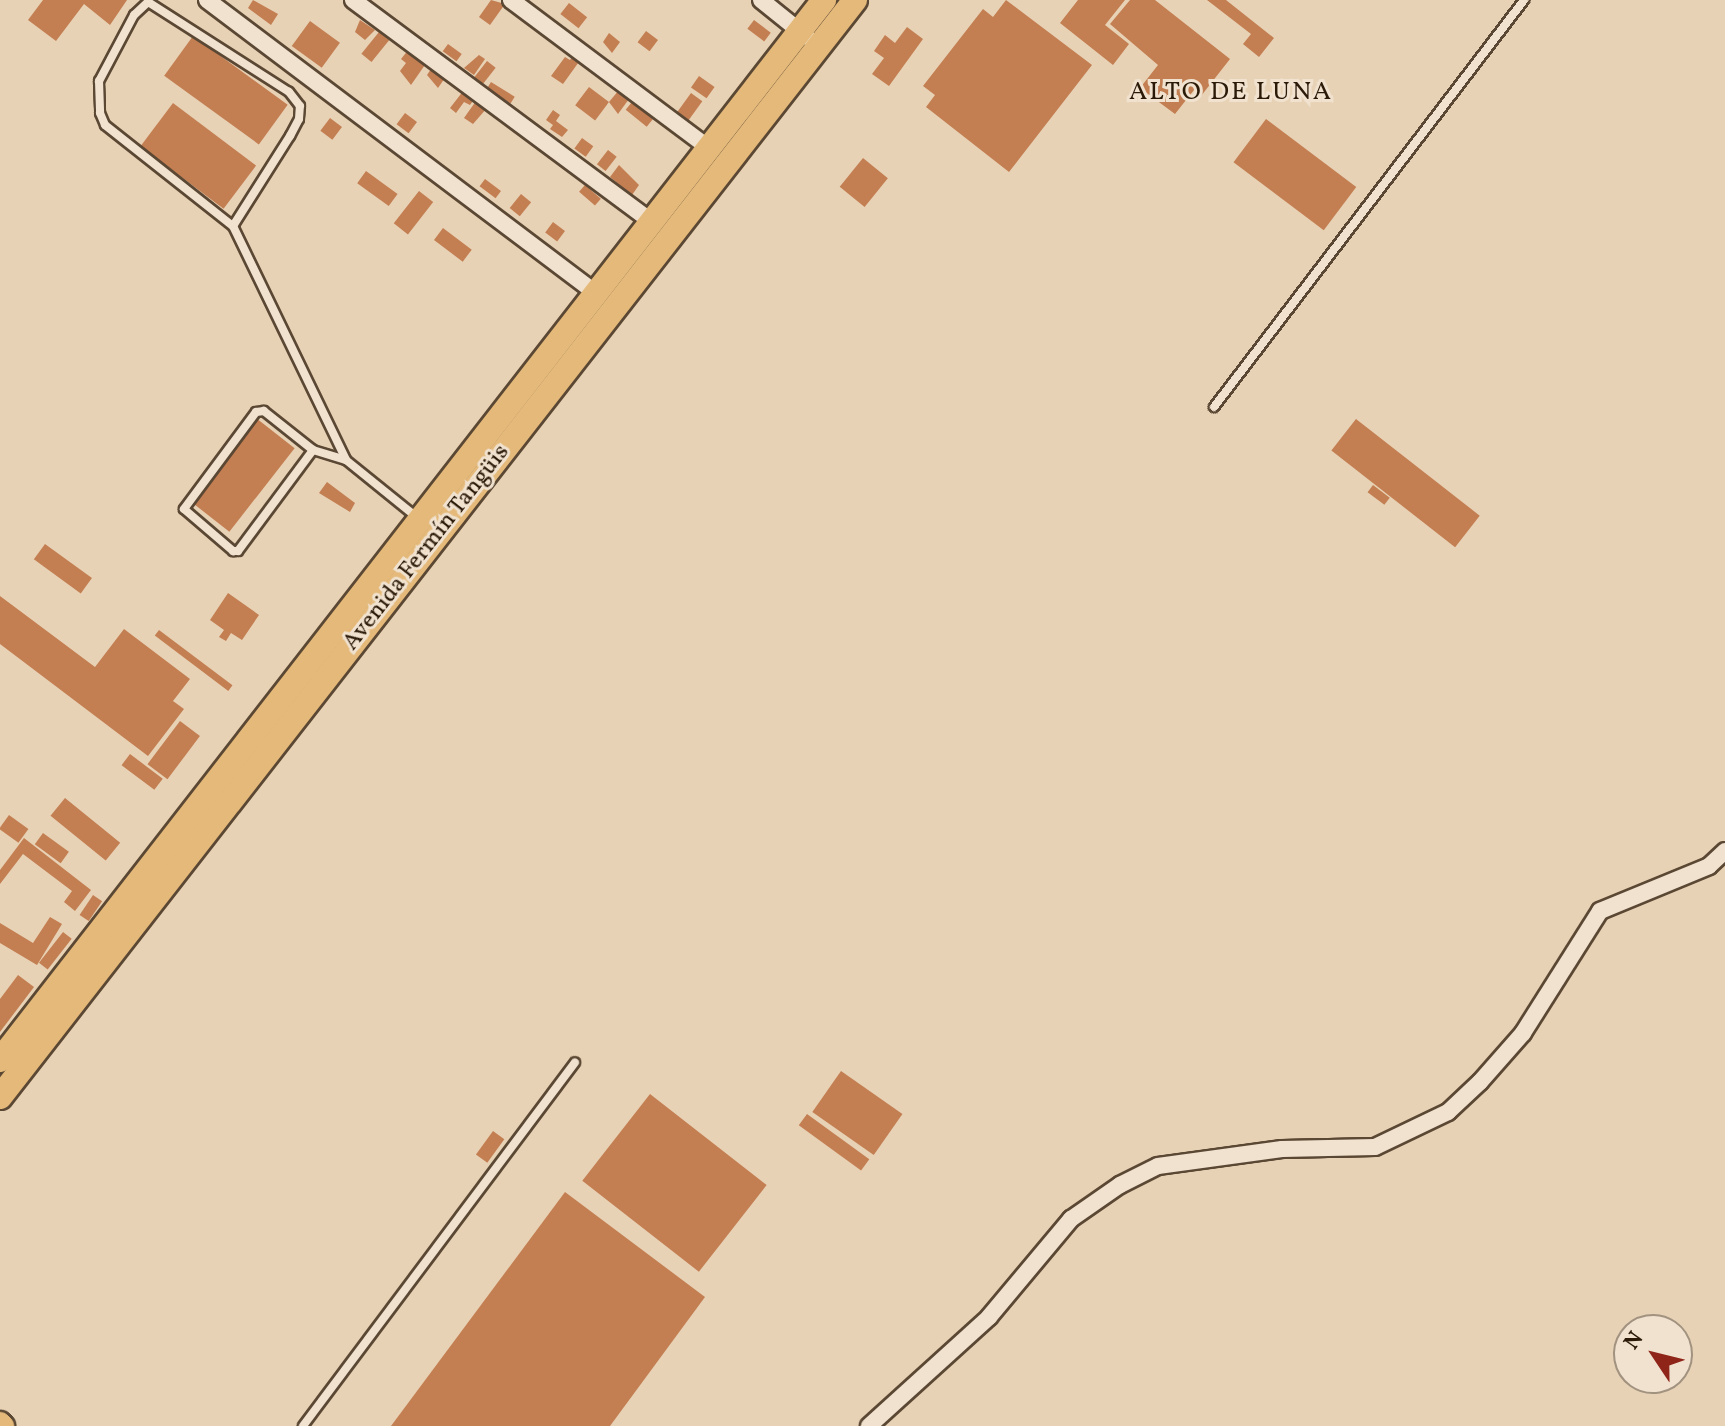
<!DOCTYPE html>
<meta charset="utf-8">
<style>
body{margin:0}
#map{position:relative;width:1725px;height:1426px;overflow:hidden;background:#e8d2b5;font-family:Vollkorn,serif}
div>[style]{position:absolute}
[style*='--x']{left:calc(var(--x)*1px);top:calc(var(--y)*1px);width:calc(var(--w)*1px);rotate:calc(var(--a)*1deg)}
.building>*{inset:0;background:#c37e52;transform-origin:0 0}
.roads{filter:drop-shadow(2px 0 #5b4834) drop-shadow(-2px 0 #5b4834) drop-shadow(0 2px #5b4834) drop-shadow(0 -2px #5b4834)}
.lane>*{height:8px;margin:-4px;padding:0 4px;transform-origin:4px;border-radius:4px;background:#f0e2cf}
.street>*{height:16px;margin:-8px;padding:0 8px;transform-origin:8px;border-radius:8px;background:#f0e2cf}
.primary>*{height:24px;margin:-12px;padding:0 12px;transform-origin:12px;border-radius:12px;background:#e4b97a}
span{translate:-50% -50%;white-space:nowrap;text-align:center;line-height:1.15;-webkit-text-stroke:6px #f0e2cf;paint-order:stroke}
.street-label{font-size:24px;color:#2c1a09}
.neighbourhood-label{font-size:26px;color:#2c1a09;letter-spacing:2px}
.north{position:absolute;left:1613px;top:1314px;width:80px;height:80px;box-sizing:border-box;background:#f0e2cf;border:2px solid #a29280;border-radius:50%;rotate:305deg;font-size:22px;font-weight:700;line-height:32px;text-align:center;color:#2c1a09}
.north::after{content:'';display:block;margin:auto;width:28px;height:36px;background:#8f2418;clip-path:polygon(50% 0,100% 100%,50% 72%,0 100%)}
</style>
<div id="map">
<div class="building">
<i style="clip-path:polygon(43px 0,127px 0,110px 25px,84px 4px,56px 41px,28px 20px)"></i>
<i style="clip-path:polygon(253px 0,278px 14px,271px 25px,248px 8px)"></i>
<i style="clip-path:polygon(491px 0,505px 4px,490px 25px,479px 17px)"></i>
<i style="clip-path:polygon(1006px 0,1092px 65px,1009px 172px,926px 107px,935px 95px,923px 86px,983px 9px,993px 17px)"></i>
<i style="clip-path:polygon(1078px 0,1125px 0,1105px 25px,1129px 44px,1113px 65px,1060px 23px)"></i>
<i style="clip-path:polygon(1130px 0,1155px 0,1230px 59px,1201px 96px,1194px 90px,1175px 114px,1140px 88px,1158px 65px,1110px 24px)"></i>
<i style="clip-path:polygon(1207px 0,1226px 0,1274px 38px,1259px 57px,1243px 44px,1251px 34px)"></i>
<i style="left:569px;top:3px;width:23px;height:14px;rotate:38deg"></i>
<i style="clip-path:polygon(360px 20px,375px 30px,365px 40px,355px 32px)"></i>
<i style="left:754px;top:20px;width:21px;height:11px;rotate:37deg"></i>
<i style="left:310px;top:21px;width:37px;height:31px;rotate:36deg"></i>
<i style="clip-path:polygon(907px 27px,923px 39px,889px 86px,872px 74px,884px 58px,874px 51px,885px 35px,895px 43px)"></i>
<i style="left:646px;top:31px;width:15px;height:14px;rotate:37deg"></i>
<i style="left:379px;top:32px;width:13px;height:28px;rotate:39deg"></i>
<i style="clip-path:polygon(609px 33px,620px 42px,612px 53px,603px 42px)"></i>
<i style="left:193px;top:36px;width:117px;height:49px;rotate:36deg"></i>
<i style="left:448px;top:44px;width:17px;height:9px;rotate:36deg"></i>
<i style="clip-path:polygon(409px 49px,427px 62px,411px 85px,400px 71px,406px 63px,401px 59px)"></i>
<i style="clip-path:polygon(574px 54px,581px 59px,563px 84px,551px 76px,565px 57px,570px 60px)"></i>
<i style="clip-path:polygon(479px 55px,485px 59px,474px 75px,464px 68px)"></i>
<i style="left:487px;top:61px;width:11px;height:21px;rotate:38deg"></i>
<i style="clip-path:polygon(433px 66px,447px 75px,438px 88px,427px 75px)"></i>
<i style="left:699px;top:76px;width:19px;height:14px;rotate:35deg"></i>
<i style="left:491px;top:82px;width:28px;height:8px;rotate:32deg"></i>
<i style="left:589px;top:87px;width:25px;height:23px;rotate:37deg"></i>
<i style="clip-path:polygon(464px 90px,475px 98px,470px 105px,464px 102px,456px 113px,450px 108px)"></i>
<i style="clip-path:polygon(619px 90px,629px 99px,618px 114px,609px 102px)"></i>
<i style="left:691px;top:93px;width:14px;height:24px;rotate:36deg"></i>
<i style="clip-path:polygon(476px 101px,487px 108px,473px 124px,464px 118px)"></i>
<i style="left:632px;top:102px;width:27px;height:10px;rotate:39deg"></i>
<i style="left:173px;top:103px;width:104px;height:54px;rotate:37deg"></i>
<i style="clip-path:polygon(553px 110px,560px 115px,556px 121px,568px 130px,562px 137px,550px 129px,553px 125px,546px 120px)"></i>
<i style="left:405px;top:113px;width:15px;height:14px;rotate:37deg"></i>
<i style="left:330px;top:118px;width:15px;height:16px;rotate:37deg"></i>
<i style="left:1266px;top:119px;width:113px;height:54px;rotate:37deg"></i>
<i style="left:582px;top:138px;width:14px;height:13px;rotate:36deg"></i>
<i style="left:608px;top:150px;width:11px;height:18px;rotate:38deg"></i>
<i style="left:863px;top:158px;width:32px;height:37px;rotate:39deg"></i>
<i style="clip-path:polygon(619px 165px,639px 185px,632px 195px,610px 177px)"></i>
<i style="left:366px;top:171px;width:39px;height:15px;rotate:36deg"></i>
<i style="left:485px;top:179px;width:20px;height:9px;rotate:37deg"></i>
<i style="left:585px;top:185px;width:21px;height:9px;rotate:41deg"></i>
<i style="left:419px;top:191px;width:18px;height:41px;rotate:38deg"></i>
<i style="left:521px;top:194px;width:13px;height:18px;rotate:39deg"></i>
<i style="left:553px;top:222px;width:15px;height:13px;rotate:37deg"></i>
<i style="left:443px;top:228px;width:36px;height:15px;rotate:37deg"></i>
<i style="left:256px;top:418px;width:49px;height:106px;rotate:38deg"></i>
<i style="left:1356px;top:419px;width:157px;height:40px;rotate:38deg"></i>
<i style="clip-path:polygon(327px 482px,355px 503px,350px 512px,319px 493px)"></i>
<i style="left:1373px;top:485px;width:21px;height:9px;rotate:37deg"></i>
<i style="left:45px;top:544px;width:58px;height:19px;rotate:36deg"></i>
<i style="clip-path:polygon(228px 593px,259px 615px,242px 640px,231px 633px,226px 641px,219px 637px,224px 630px,210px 620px)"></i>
<i style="clip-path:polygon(0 596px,95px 667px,124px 629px,190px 679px,173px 701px,184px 709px,148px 756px,0 644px)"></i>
<i style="left:159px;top:630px;width:92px;height:7px;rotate:37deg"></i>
<i style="left:180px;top:721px;width:25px;height:54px;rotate:37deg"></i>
<i style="left:130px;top:754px;width:41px;height:14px;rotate:37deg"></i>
<i style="left:65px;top:798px;width:71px;height:23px;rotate:39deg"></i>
<i style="left:9px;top:815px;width:24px;height:17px;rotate:36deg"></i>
<i style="left:43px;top:833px;width:32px;height:14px;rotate:36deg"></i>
<i style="clip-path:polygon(24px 838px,91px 890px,75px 911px,64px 902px,72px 891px,23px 854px,0 884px,0 870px)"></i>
<i style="left:93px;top:895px;width:11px;height:24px;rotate:34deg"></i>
<i style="clip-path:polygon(50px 917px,62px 924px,37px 965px,0 943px,0 923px,33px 943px)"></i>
<i style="left:63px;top:932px;width:11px;height:39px;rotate:38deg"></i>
<i style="clip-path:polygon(18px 975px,34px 987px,0 1032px,0 999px)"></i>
<i style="left:841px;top:1071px;width:75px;height:50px;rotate:35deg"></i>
<i style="left:650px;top:1094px;width:148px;height:110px;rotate:38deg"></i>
<i style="left:807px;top:1114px;width:77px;height:14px;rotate:36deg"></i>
<i style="left:493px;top:1131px;width:14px;height:29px;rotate:36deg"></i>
<i style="clip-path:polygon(565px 1192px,705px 1297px,610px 1426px,391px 1426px)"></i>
</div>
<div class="roads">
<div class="lane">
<i style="--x:233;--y:226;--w:107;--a:-57.7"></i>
<i style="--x:290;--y:136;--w:19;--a:-62"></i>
<i style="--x:299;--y:119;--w:13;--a:-86"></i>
<i style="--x:300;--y:106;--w:18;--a:-128"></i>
<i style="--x:289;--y:92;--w:167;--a:-147.4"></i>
<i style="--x:148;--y:2;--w:19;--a:137"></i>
<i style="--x:134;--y:15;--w:75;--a:117.9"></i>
<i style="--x:99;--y:81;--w:32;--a:88"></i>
<i style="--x:100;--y:113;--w:13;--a:67"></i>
<i style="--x:105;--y:125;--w:163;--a:38.3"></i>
<i style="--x:233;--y:226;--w:260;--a:64.2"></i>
<i style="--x:346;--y:460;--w:92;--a:38.9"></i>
<i style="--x:1214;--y:407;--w:512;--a:-52.7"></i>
<i style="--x:313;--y:450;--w:63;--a:-141.5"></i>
<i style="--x:264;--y:411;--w:8;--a:173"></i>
<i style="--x:256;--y:412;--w:121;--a:126.6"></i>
<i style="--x:184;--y:509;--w:65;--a:40.6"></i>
<i style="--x:233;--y:551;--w:5;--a:0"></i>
<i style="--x:238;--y:551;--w:126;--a:-53.4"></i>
<i style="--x:313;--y:450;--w:34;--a:17"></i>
<i style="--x:303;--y:1426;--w:454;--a:-53.2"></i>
</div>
<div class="street">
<i style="--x:207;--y:0;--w:487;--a:37"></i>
<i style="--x:353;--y:0;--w:372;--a:36.6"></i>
<i style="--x:511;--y:0;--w:247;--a:36.8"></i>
<i style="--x:761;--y:0;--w:59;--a:38.8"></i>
<i style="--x:869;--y:1426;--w:162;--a:-42.2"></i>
<i style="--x:989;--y:1317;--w:128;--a:-50.1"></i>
<i style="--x:1071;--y:1219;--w:60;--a:-34.8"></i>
<i style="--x:1120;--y:1185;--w:42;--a:-26.6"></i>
<i style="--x:1158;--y:1166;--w:125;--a:-7.8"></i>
<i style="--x:1282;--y:1149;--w:93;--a:-1.2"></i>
<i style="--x:1375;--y:1147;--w:81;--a:-25.6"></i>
<i style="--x:1448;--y:1112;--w:44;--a:-43.2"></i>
<i style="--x:1480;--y:1082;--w:65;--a:-48.7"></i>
<i style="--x:1523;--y:1033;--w:144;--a:-57.7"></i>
<i style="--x:1600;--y:911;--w:118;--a:-22.4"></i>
<i style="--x:1709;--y:866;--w:22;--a:-43"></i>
</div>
<div class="primary">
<i style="--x:0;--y:1060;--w:1343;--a:-52.14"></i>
<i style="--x:0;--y:1097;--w:1391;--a:-52.07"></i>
<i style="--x:0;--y:1424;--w:3;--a:45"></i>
</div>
</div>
<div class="street-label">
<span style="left:427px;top:548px;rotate:-52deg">Avenida Fermín Tangüis</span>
</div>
<div class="neighbourhood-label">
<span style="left:1231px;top:93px">ALTO DE LUNA</span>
</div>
<div class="north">N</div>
</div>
